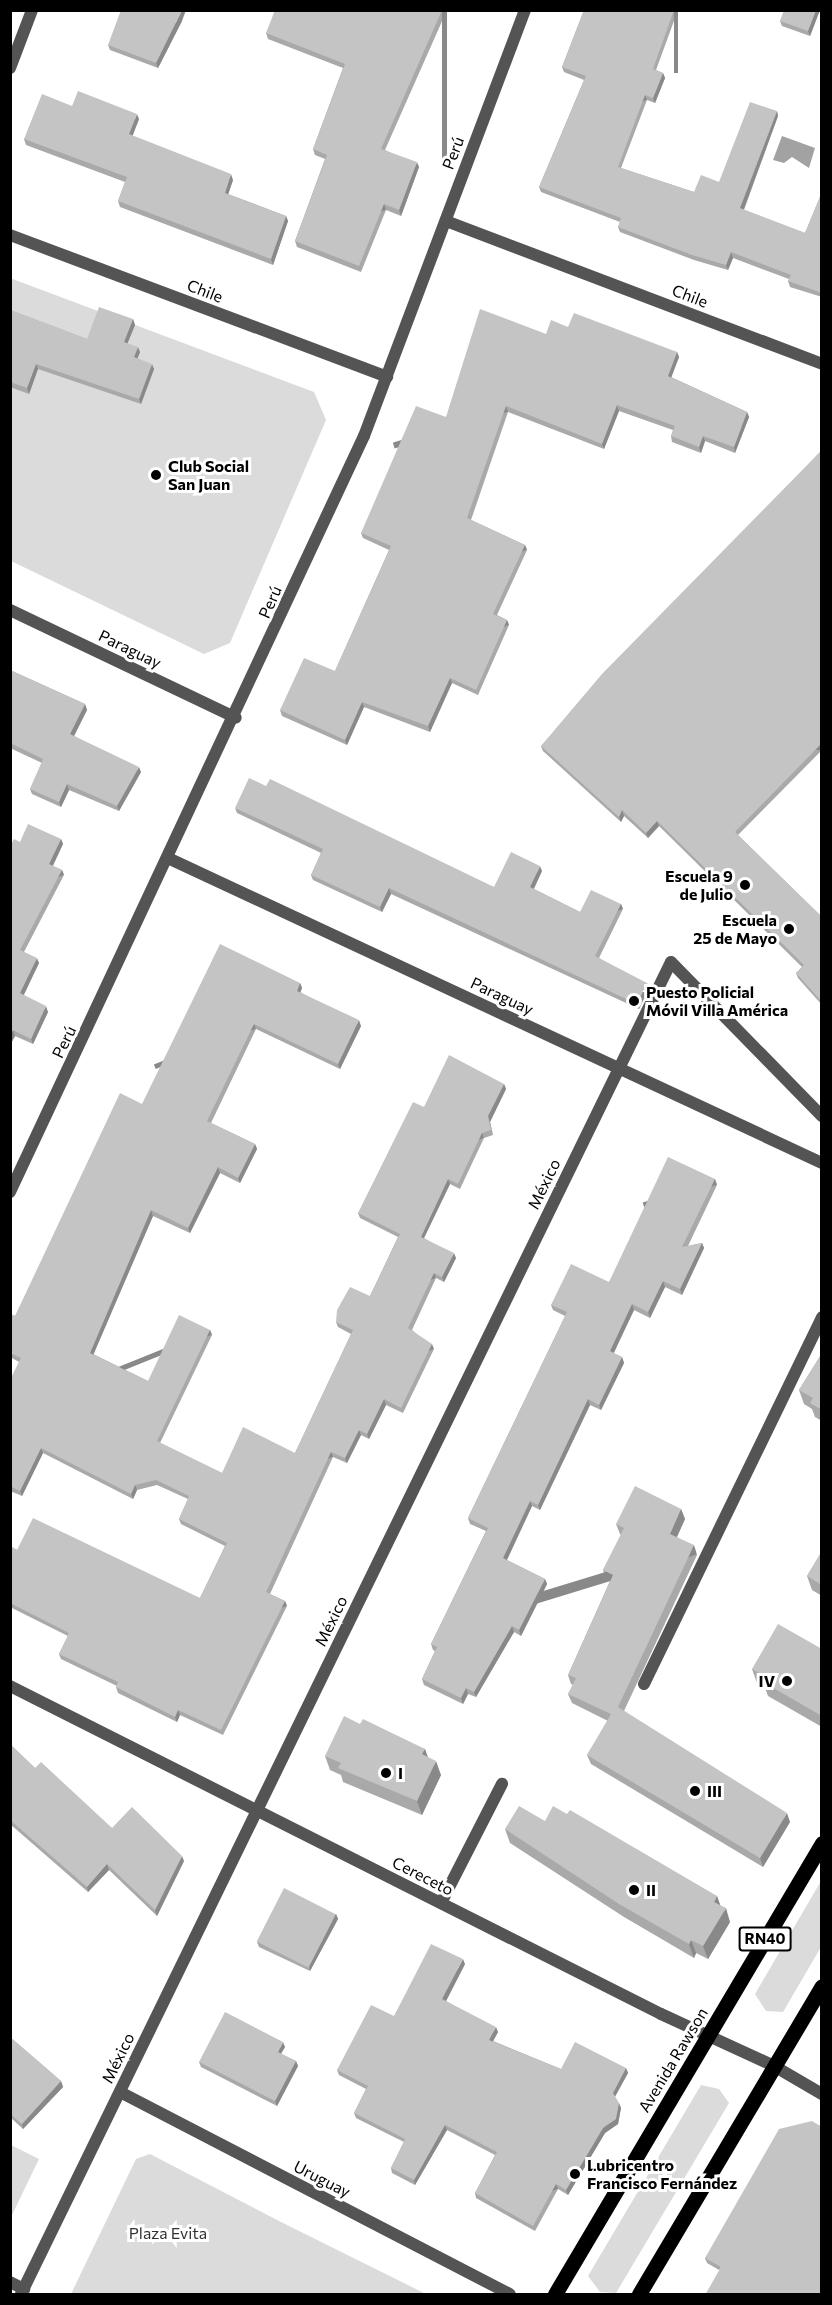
<!DOCTYPE html>
<meta charset="utf-8">
<style>
body{margin:0}
#map{position:relative;width:832px;height:2305px;overflow:hidden;background:#fff;font-family:Commissioner,sans-serif}
div>[style]{position:absolute}
[style*='--x']{left:calc(var(--x)*1px);top:calc(var(--y)*1px);width:calc(var(--w)*1px);rotate:calc(var(--a)*1deg)}
.green>*{inset:0;background:#dbdbdb}
.water>*{inset:0;background:#a2a2a2}
.street>*{height:12px;margin:-6px;padding:0 6px;transform-origin:6px;border-radius:6px;background:#545454}
.primary>*{height:15px;margin:-7.5px;padding:0 7.5px;transform-origin:7.5px;border-radius:7.5px;background:#000}
.wall>*{inset:0;background:#a9a9a9}
.shaded-wall>*{inset:0;background:#898989;transform-origin:0 0}
.building>*{inset:0;background:#c4c4c4;transform-origin:0 0}
.dots>*{width:16px;height:16px;translate:-50% -50%;box-sizing:border-box;border:3px solid #fff;border-radius:50%}
span{translate:-50% -50%;white-space:nowrap;text-align:center;line-height:1.15;-webkit-text-stroke:6px #fff;paint-order:stroke}
.shield-label span{padding:2px 4px;background:#fff;border:2px solid;border-radius:4px;-webkit-text-stroke-width:0}
.shield-label{font-size:15px;color:#000;font-weight:700}
.street-label{font-size:16px;color:#000}
.poi-label{font-size:16px;color:#000;font-weight:700}
.left{translate:0 -50%;text-align:left}
.right{translate:-100% -50%;text-align:right}
.park-label{font-size:16px;color:#323232}
.frame{position:absolute;inset:0;border:12px solid #000;pointer-events:none}
</style>
<div id="map">
<div class="green">
<i style="clip-path:polygon(10px 278px,314px 392px,326px 420px,230px 643px,204px 654px,11px 561px)"></i>
<i style="clip-path:polygon(821px 1881px,821px 1947px,783px 2012px,766px 2011px,755px 1994px)"></i>
<i style="clip-path:polygon(701px 2085px,719px 2089px,729px 2103px,616px 2293px,600px 2292px,588px 2276px)"></i>
<i style="clip-path:polygon(11px 2145px,39px 2159px,11px 2217px)"></i>
<i style="clip-path:polygon(150px 2154px,281px 2222px,426px 2294px,71px 2294px,136px 2159px)"></i>
</div>
<div class="water">
<i style="clip-path:polygon(782px 136px,815px 148px,809px 168px,792px 157px,784px 163px,773px 160px)"></i>
</div>
<div class="street">
<i style="--x:10;--y:68;--w:62;--a:-69.2"></i>
<i style="--x:446;--y:221;--w:402;--a:20.8"></i>
<i style="--x:10;--y:235;--w:403;--a:20.6"></i>
<i style="--x:10;--y:610;--w:250;--a:25.5"></i>
<i style="--x:170;--y:859;--w:719;--a:25"></i>
<i style="--x:10;--y:1192;--w:835;--a:-64.91"></i>
<i style="--x:364;--y:436;--w:455;--a:-69.3"></i>
<i style="--x:644;--y:1684;--w:408;--a:-64.1"></i>
<i style="--x:10;--y:1686;--w:729;--a:26.74"></i>
<i style="--x:661;--y:2014;--w:124;--a:24.7"></i>
<i style="--x:774;--y:2066;--w:56;--a:30.3"></i>
<i style="--x:441;--y:1903;--w:134;--a:-62.9"></i>
<i style="--x:120;--y:2092;--w:439;--a:27.4"></i>
<i style="--x:10;--y:2282;--w:16;--a:27"></i>
<i style="--x:21;--y:2294;--w:1482;--a:-63.99"></i>
<i style="--x:671;--y:962;--w:216;--a:45.6"></i>
</div>
<div class="primary">
<i style="--x:555;--y:2294;--w:524;--a:-59.37"></i>
<i style="--x:639;--y:2294;--w:358;--a:-59.3"></i>
</div>
<div class="wall">
<i style="clip-path:polygon(447px 10px,385px 150px,419px 167px,401px 216px,386px 210px,361px 272px,297px 247px,295px 241px,325px 159px,315px 155px,313px 149px,343px 68px,268px 39px,266px 33px)"></i>
<i style="clip-path:polygon(584px 10px,678px 10px,656px 70px,663px 73px,665px 78px,655px 103px,647px 100px,621px 168px,694px 192px,719px 182px,777px 111px,778px 116px,744px 210px,805px 233px,822px 192px,822px 297px,790px 287px,788px 281px,789px 279px,733px 258px,728px 270px,694px 260px,620px 232px,618px 227px,620px 222px,541px 192px,539px 187px,584px 80px,564px 72px,562px 67px)"></i>
<i style="clip-path:polygon(820px 10px,810px 36px,782px 26px,780px 21px)"></i>
<i style="clip-path:polygon(182px 21px,158px 68px,110px 50px,108px 45px)"></i>
<i style="clip-path:polygon(72px 106px,139px 119px,132px 136px,233px 180px,228px 194px,286px 216px,288px 221px,273px 265px,120px 207px,118px 201px,125px 182px,26px 145px,24px 139px)"></i>
<i style="clip-path:polygon(10px 310px,87px 339px,133px 319px,135px 325px,127px 344px,140px 352px,137px 358px,154px 369px,141px 404px,38px 369px,29px 394px,10px 387px)"></i>
<i style="clip-path:polygon(568px 327px,677px 352px,679px 357px,671px 377px,747px 412px,749px 417px,735px 453px,705px 441px,701px 453px,672px 442px,671px 436px,673px 430px,619px 411px,604px 449px,508px 412px,471px 520px,525px 545px,527px 550px,497px 615px,507px 620px,509px 625px,478px 695px,452px 683px,430px 732px,364px 707px,347px 745px,282px 716px,280px 710px,335px 671px,389px 550px,363px 538px,361px 533px,446px 417px,546px 334px)"></i>
<i style="clip-path:polygon(821px 451px,822px 750px,738px 835px,822px 917px,822px 1005px,798px 978px,796px 973px,802px 967px,659px 826px,648px 838px,624px 816px,621px 822px,543px 751px,541px 746px)"></i>
<i style="clip-path:polygon(10px 670px,85px 704px,87px 710px,74px 736px,141px 772px,119px 811px,69px 790px,61px 807px,32px 794px,30px 789px,42px 763px,10px 748px)"></i>
<i style="clip-path:polygon(235px 808px,494px 887px,542px 871px,534px 889px,580px 912px,621px 904px,623px 909px,599px 958px,649px 988px,639px 1009px,391px 894px,382px 912px,313px 880px,311px 875px,321px 853px,237px 813px)"></i>
<i style="clip-path:polygon(61px 839px,63px 844px,53px 866px,62px 870px,64px 875px,24px 952px,39px 963px,23px 995px,48px 1012px,33px 1044px,15px 1036px,10px 1045px,20px 842px)"></i>
<i style="clip-path:polygon(300px 983px,302px 988px,300px 992px,361px 1026px,340px 1069px,256px 1029px,211px 1123px,255px 1144px,257px 1149px,240px 1183px,220px 1173px,190px 1233px,153px 1216px,93px 1354px,148px 1381px,210px 1330px,212px 1335px,160px 1443px,222px 1473px,295px 1453px,351px 1334px,338px 1327px,336px 1322px,370px 1296px,398px 1237px,360px 1218px,358px 1213px,424px 1107px,504px 1084px,506px 1089px,490px 1122px,493px 1135px,484px 1138px,460px 1189px,450px 1184px,424px 1238px,456px 1258px,444px 1282px,436px 1278px,412px 1330px,434px 1349px,403px 1413px,386px 1405px,369px 1439px,361px 1435px,347px 1463px,333px 1457px,270px 1594px,285px 1601px,287px 1606px,223px 1735px,180px 1715px,177px 1722px,118px 1693px,116px 1687px,117px 1686px,61px 1659px,59px 1654px,68px 1636px,10px 1607px,10px 1546px,17px 1550px,200px 1598px,225px 1546px,181px 1524px,179px 1519px,188px 1499px,157px 1485px,137px 1490px,133px 1499px,43px 1453px,22px 1496px,10px 1491px,10px 1381px,19px 1362px,10px 1357px,10px 1314px,15px 1316px,142px 1104px)"></i>
<i style="clip-path:polygon(715px 1179px,717px 1185px,688px 1246px,702px 1243px,704px 1248px,682px 1295px,665px 1287px,650px 1318px,634px 1310px,613px 1353px,622px 1357px,624px 1363px,601px 1410px,590px 1405px,540px 1510px,532px 1506px,507px 1560px,545px 1579px,547px 1584px,521px 1636px,514px 1632px,476px 1697px,468px 1694px,463px 1704px,424px 1685px,422px 1679px,435px 1651px,433px 1650px,431px 1644px,486px 1531px,470px 1524px,468px 1518px,565px 1316px,553px 1310px,551px 1305px,609px 1282px)"></i>
<i style="clip-path:polygon(822px 1353px,822px 1421px,815px 1417px,812px 1409px,804px 1404px,799px 1390px)"></i>
<i style="clip-path:polygon(681px 1509px,685px 1519px,677px 1537px,697px 1555px,624px 1711px,790px 1822px,763px 1867px,591px 1764px,587px 1755px,608px 1721px,572px 1703px,568px 1694px,573px 1685px,571px 1684px,568px 1675px,610px 1581px,606px 1580px,603px 1570px,621px 1535px,620px 1534px,616px 1524px)"></i>
<i style="clip-path:polygon(822px 1551px,822px 1596px,812px 1590px,807px 1576px)"></i>
<i style="clip-path:polygon(822px 1649px,822px 1727px,768px 1696px,765px 1688px,757px 1683px,752px 1669px)"></i>
<i style="clip-path:polygon(360px 1724px,425px 1749px,427px 1757px,441px 1775px,422px 1815px,343px 1782px,341px 1775px,330px 1770px,325px 1756px)"></i>
<i style="clip-path:polygon(10px 1744px,35px 1768px,112px 1828px,184px 1861px,157px 1916px,109px 1870px,88px 1892px,10px 1824px)"></i>
<i style="clip-path:polygon(545px 1821px,717px 1896px,720px 1905px,730px 1922px,708px 1959px,696px 1953px,694px 1958px,624px 1917px,510px 1843px,505px 1829px)"></i>
<i style="clip-path:polygon(336px 1914px,338px 1919px,310px 1971px,259px 1947px,257px 1942px)"></i>
<i style="clip-path:polygon(465px 1964px,446px 2001px,498px 2032px,493px 2041px,561px 2069px,626px 2068px,628px 2073px,615px 2097px,621px 2108px,618px 2124px,605px 2133px,568px 2195px,558px 2189px,535px 2231px,476px 2198px,475px 2193px,495px 2155px,447px 2130px,415px 2185px,392px 2173px,391px 2168px,404px 2142px,356px 2118px,354px 2113px,366px 2089px,339px 2075px,337px 2070px,394px 2016px)"></i>
<i style="clip-path:polygon(10px 2037px,61px 2081px,63px 2087px,23px 2129px,10px 2117px)"></i>
<i style="clip-path:polygon(285px 2047px,281px 2054px,296px 2061px,298px 2066px,277px 2106px,201px 2067px,199px 2062px)"></i>
<i style="clip-path:polygon(822px 2127px,719px 2270px,707px 2263px,705px 2258px)"></i>
</div>
<div class="shaded-wall">
<i style="clip-path:polygon(182px 10px,186px 10px,182px 21px,158px 68px,156px 63px)"></i>
<i style="left:442px;top:10px;width:5px;height:152px"></i>
<i style="left:674px;top:10px;width:4px;height:63px"></i>
<i style="clip-path:polygon(816px 10px,820px 10px,810px 36px,808px 31px)"></i>
<i style="clip-path:polygon(663px 73px,665px 78px,655px 103px,653px 98px)"></i>
<i style="left:645px;top:95px;width:5px;height:77px;rotate:68deg"></i>
<i style="clip-path:polygon(777px 111px,778px 116px,742px 214px,740px 208px)"></i>
<i style="clip-path:polygon(137px 114px,139px 119px,131px 140px,129px 134px)"></i>
<i style="clip-path:polygon(417px 162px,419px 167px,401px 216px,399px 210px)"></i>
<i style="clip-path:polygon(231px 174px,233px 180px,227px 198px,225px 193px)"></i>
<i style="left:384px;top:204px;width:6px;height:67px;rotate:72deg"></i>
<i style="clip-path:polygon(286px 216px,288px 221px,273px 265px,271px 259px)"></i>
<i style="clip-path:polygon(731px 252px,733px 258px,728px 270px,726px 265px)"></i>
<i style="clip-path:polygon(133px 319px,135px 325px,126px 347px,124px 342px)"></i>
<i style="clip-path:polygon(138px 347px,140px 352px,136px 362px,134px 357px)"></i>
<i style="clip-path:polygon(677px 352px,679px 357px,670px 381px,668px 376px)"></i>
<i style="clip-path:polygon(36px 364px,38px 369px,29px 394px,27px 388px)"></i>
<i style="clip-path:polygon(152px 364px,154px 369px,141px 404px,139px 399px)"></i>
<i style="clip-path:polygon(617px 405px,619px 411px,604px 449px,602px 444px)"></i>
<i style="left:506px;top:406px;width:6px;height:119px;rotate:72deg"></i>
<i style="clip-path:polygon(747px 412px,749px 417px,735px 453px,734px 447px)"></i>
<i style="clip-path:polygon(703px 436px,705px 441px,701px 453px,699px 447px)"></i>
<i style="left:525px;top:545px;width:5px;height:76px;rotate:68deg"></i>
<i style="left:507px;top:620px;width:5px;height:77px;rotate:68deg"></i>
<i style="clip-path:polygon(450px 678px,452px 683px,430px 732px,428px 726px)"></i>
<i style="clip-path:polygon(362px 702px,364px 707px,347px 745px,345px 740px)"></i>
<i style="clip-path:polygon(85px 704px,87px 710px,72px 740px,70px 734px)"></i>
<i style="left:822px;top:743px;width:7px;height:124px;rotate:90deg"></i>
<i style="clip-path:polygon(139px 767px,141px 772px,119px 811px,117px 806px)"></i>
<i style="clip-path:polygon(67px 784px,69px 790px,61px 807px,59px 802px)"></i>
<i style="clip-path:polygon(622px 810px,624px 816px,621px 822px,619px 817px)"></i>
<i style="clip-path:polygon(657px 821px,659px 826px,648px 838px,646px 833px)"></i>
<i style="clip-path:polygon(61px 839px,63px 844px,51px 869px,49px 864px)"></i>
<i style="clip-path:polygon(540px 866px,542px 871px,532px 892px,530px 887px)"></i>
<i style="left:62px;top:870px;width:5px;height:90px;rotate:68deg"></i>
<i style="clip-path:polygon(389px 888px,391px 894px,382px 912px,380px 907px)"></i>
<i style="left:621px;top:904px;width:5px;height:58px;rotate:68deg"></i>
<i style="clip-path:polygon(37px 958px,39px 963px,22px 999px,20px 993px)"></i>
<i style="clip-path:polygon(300px 983px,302px 988px,299px 996px,297px 991px)"></i>
<i style="clip-path:polygon(647px 983px,649px 988px,639px 1009px,637px 1004px)"></i>
<i style="clip-path:polygon(46px 1006px,48px 1012px,33px 1044px,31px 1039px)"></i>
<i style="clip-path:polygon(359px 1020px,361px 1026px,340px 1069px,338px 1064px)"></i>
<i style="left:254px;top:1024px;width:5px;height:108px;rotate:68deg"></i>
<i style="clip-path:polygon(13px 1030px,15px 1036px,10px 1045px,10px 1035px)"></i>
<i style="clip-path:polygon(504px 1084px,506px 1089px,490px 1122px,493px 1135px,488px 1116px)"></i>
<i style="left:482px;top:1133px;width:5px;height:56px;rotate:68deg"></i>
<i style="clip-path:polygon(255px 1144px,257px 1149px,240px 1183px,238px 1178px)"></i>
<i style="clip-path:polygon(218px 1167px,220px 1173px,190px 1233px,188px 1228px)"></i>
<i style="clip-path:polygon(448px 1179px,450px 1184px,422px 1242px,421px 1237px)"></i>
<i style="left:715px;top:1179px;width:6px;height:76px;rotate:72deg"></i>
<i style="clip-path:polygon(151px 1210px,153px 1216px,92px 1358px,90px 1353px)"></i>
<i style="clip-path:polygon(702px 1243px,704px 1248px,682px 1295px,680px 1289px)"></i>
<i style="clip-path:polygon(454px 1253px,456px 1258px,444px 1282px,442px 1277px)"></i>
<i style="left:434px;top:1273px;width:5px;height:61px;rotate:68deg"></i>
<i style="clip-path:polygon(663px 1281px,665px 1287px,650px 1318px,648px 1312px)"></i>
<i style="clip-path:polygon(632px 1304px,634px 1310px,612px 1357px,610px 1351px)"></i>
<i style="left:210px;top:1330px;width:5px;height:123px;rotate:68deg"></i>
<i style="left:432px;top:1344px;width:5px;height:71px;rotate:68deg"></i>
<i style="clip-path:polygon(622px 1357px,624px 1363px,601px 1410px,599px 1405px)"></i>
<i style="clip-path:polygon(384px 1399px,386px 1405px,369px 1439px,367px 1434px)"></i>
<i style="clip-path:polygon(588px 1399px,590px 1405px,540px 1510px,538px 1505px)"></i>
<i style="clip-path:polygon(359px 1430px,361px 1435px,347px 1463px,345px 1458px)"></i>
<i style="clip-path:polygon(41px 1448px,43px 1453px,22px 1496px,20px 1491px)"></i>
<i style="left:331px;top:1452px;width:5px;height:154px;rotate:68deg"></i>
<i style="clip-path:polygon(135px 1485px,137px 1490px,133px 1499px,131px 1494px)"></i>
<i style="clip-path:polygon(530px 1501px,532px 1506px,505px 1564px,503px 1558px)"></i>
<i style="clip-path:polygon(681px 1509px,685px 1519px,674px 1543px,670px 1534px)"></i>
<i style="left:694px;top:1545px;width:10px;height:179px;rotate:73deg"></i>
<i style="clip-path:polygon(545px 1579px,547px 1584px,521px 1636px,519px 1630px)"></i>
<i style="left:285px;top:1601px;width:5px;height:144px;rotate:68deg"></i>
<i style="clip-path:polygon(512px 1626px,514px 1632px,476px 1697px,474px 1692px)"></i>
<i style="clip-path:polygon(466px 1688px,468px 1694px,463px 1704px,461px 1698px)"></i>
<i style="clip-path:polygon(178px 1710px,180px 1715px,177px 1722px,175px 1717px)"></i>
<i style="clip-path:polygon(425px 1749px,430px 1763px,422px 1754px)"></i>
<i style="clip-path:polygon(436px 1761px,441px 1775px,422px 1815px,417px 1801px)"></i>
<i style="clip-path:polygon(787px 1813px,790px 1822px,763px 1867px,760px 1858px)"></i>
<i style="clip-path:polygon(182px 1856px,184px 1861px,157px 1916px,155px 1910px)"></i>
<i style="clip-path:polygon(107px 1864px,109px 1870px,88px 1892px,87px 1887px)"></i>
<i style="clip-path:polygon(717px 1896px,722px 1910px,714px 1902px)"></i>
<i style="clip-path:polygon(726px 1908px,730px 1922px,708px 1959px,703px 1946px)"></i>
<i style="clip-path:polygon(336px 1914px,338px 1919px,310px 1971px,309px 1966px)"></i>
<i style="clip-path:polygon(691px 1940px,696px 1953px,694px 1958px,689px 1944px)"></i>
<i style="clip-path:polygon(463px 1959px,465px 1964px,444px 2005px,442px 1999px)"></i>
<i style="clip-path:polygon(496px 2027px,498px 2032px,491px 2045px,489px 2040px)"></i>
<i style="clip-path:polygon(283px 2042px,285px 2047px,279px 2057px,278px 2052px)"></i>
<i style="clip-path:polygon(296px 2061px,298px 2066px,277px 2106px,275px 2101px)"></i>
<i style="clip-path:polygon(626px 2068px,628px 2073px,614px 2098px,613px 2093px)"></i>
<i style="clip-path:polygon(61px 2081px,63px 2087px,23px 2129px,22px 2124px)"></i>
<i style="clip-path:polygon(619px 2103px,621px 2108px,618px 2124px,605px 2133px,568px 2195px,566px 2190px,603px 2128px)"></i>
<i style="clip-path:polygon(445px 2125px,447px 2130px,415px 2185px,414px 2180px)"></i>
<i style="left:556px;top:2184px;width:5px;height:48px;rotate:68deg"></i>
</div>
<div class="building">
<i style="clip-path:polygon(121px 10px,182px 10px,156px 63px,108px 45px)"></i>
<i style="clip-path:polygon(275px 10px,442px 10px,381px 149px,417px 162px,399px 210px,384px 204px,359px 266px,295px 241px,327px 155px,313px 149px,345px 64px,266px 33px)"></i>
<i style="clip-path:polygon(584px 10px,674px 10px,653px 69px,663px 73px,653px 98px,645px 95px,618px 167px,694px 192px,701px 175px,719px 182px,750px 102px,777px 111px,740px 208px,805px 233px,822px 192px,822px 293px,788px 281px,791px 275px,731px 252px,726px 265px,692px 255px,618px 227px,621px 218px,539px 187px,586px 76px,562px 67px)"></i>
<i style="clip-path:polygon(784px 10px,816px 10px,808px 31px,780px 21px)"></i>
<i style="clip-path:polygon(78px 91px,137px 114px,129px 134px,231px 174px,225px 193px,286px 216px,271px 259px,118px 201px,127px 177px,24px 139px,42px 94px,72px 106px)"></i>
<i style="clip-path:polygon(99px 307px,133px 319px,124px 342px,138px 347px,134px 357px,152px 364px,139px 399px,36px 364px,27px 388px,10px 382px,10px 310px,87px 339px)"></i>
<i style="clip-path:polygon(480px 309px,546px 334px,551px 320px,568px 327px,574px 313px,677px 352px,668px 376px,747px 412px,734px 447px,703px 436px,699px 447px,671px 436px,675px 426px,617px 405px,602px 444px,506px 406px,467px 518px,525px 545px,493px 614px,507px 620px,476px 690px,450px 678px,428px 726px,362px 702px,345px 740px,280px 710px,304px 658px,335px 671px,391px 546px,361px 533px,416px 406px,446px 417px)"></i>
<i style="clip-path:polygon(821px 451px,822px 743px,735px 832px,822px 917px,822px 1002px,796px 973px,804px 965px,657px 821px,646px 833px,622px 810px,619px 817px,541px 746px,602px 674px)"></i>
<i style="clip-path:polygon(10px 670px,85px 704px,70px 734px,139px 767px,117px 806px,67px 784px,59px 802px,30px 789px,43px 759px,10px 743px)"></i>
<i style="clip-path:polygon(249px 778px,266px 786px,270px 779px,494px 887px,511px 852px,540px 866px,530px 887px,580px 912px,591px 890px,621px 904px,595px 956px,647px 983px,637px 1004px,389px 888px,380px 907px,311px 875px,323px 849px,235px 808px)"></i>
<i style="clip-path:polygon(28px 824px,61px 839px,49px 864px,62px 870px,20px 950px,37px 958px,20px 993px,46px 1006px,31px 1039px,13px 1030px,10px 1035px,10px 846px,14px 839px,20px 842px)"></i>
<i style="clip-path:polygon(220px 944px,300px 983px,297px 991px,359px 1020px,338px 1064px,254px 1024px,207px 1121px,255px 1144px,238px 1178px,218px 1167px,188px 1228px,151px 1210px,90px 1353px,148px 1381px,179px 1315px,210px 1330px,157px 1441px,222px 1473px,243px 1427px,295px 1453px,353px 1330px,336px 1322px,337px 1310px,350px 1287px,370px 1296px,400px 1234px,358px 1213px,413px 1102px,424px 1107px,449px 1055px,504px 1084px,488px 1116px,491px 1130px,482px 1133px,458px 1184px,448px 1179px,421px 1237px,454px 1253px,442px 1277px,434px 1273px,408px 1328px,432px 1344px,401px 1408px,384px 1399px,367px 1434px,359px 1430px,345px 1458px,331px 1452px,266px 1592px,285px 1601px,221px 1730px,178px 1710px,175px 1717px,116px 1687px,118px 1682px,59px 1654px,69px 1633px,10px 1603px,10px 1546px,17px 1550px,33px 1518px,200px 1598px,227px 1543px,179px 1519px,189px 1496px,156px 1480px,135px 1485px,131px 1494px,41px 1448px,20px 1491px,10px 1486px,10px 1380px,21px 1358px,10px 1353px,10px 1314px,15px 1316px,120px 1093px,142px 1104px)"></i>
<i style="clip-path:polygon(668px 1157px,715px 1179px,682px 1247px,702px 1243px,680px 1289px,663px 1281px,648px 1312px,632px 1304px,610px 1351px,622px 1357px,599px 1405px,588px 1399px,538px 1505px,530px 1501px,503px 1558px,545px 1579px,519px 1630px,512px 1626px,474px 1692px,466px 1688px,461px 1698px,422px 1679px,437px 1647px,431px 1644px,488px 1528px,468px 1518px,567px 1312px,551px 1305px,571px 1264px,609px 1282px)"></i>
<i style="clip-path:polygon(822px 1353px,822px 1410px,810px 1403px,813px 1398px,799px 1390px)"></i>
<i style="clip-path:polygon(635px 1486px,681px 1509px,670px 1534px,694px 1545px,618px 1707px,787px 1813px,760px 1858px,587px 1755px,611px 1714px,568px 1694px,576px 1678px,568px 1675px,613px 1575px,603px 1570px,624px 1528px,616px 1524px)"></i>
<i style="clip-path:polygon(822px 1551px,822px 1585px,807px 1576px)"></i>
<i style="clip-path:polygon(778px 1624px,822px 1649px,822px 1716px,763px 1682px,766px 1677px,752px 1669px)"></i>
<i style="clip-path:polygon(344px 1716px,360px 1724px,363px 1719px,425px 1749px,422px 1754px,436px 1761px,417px 1801px,338px 1768px,341px 1763px,325px 1756px)"></i>
<i style="clip-path:polygon(10px 1744px,35px 1768px,41px 1762px,112px 1828px,132px 1807px,182px 1856px,155px 1910px,107px 1864px,87px 1887px,10px 1820px)"></i>
<i style="clip-path:polygon(519px 1806px,545px 1821px,553px 1806px,567px 1814px,570px 1810px,717px 1896px,714px 1902px,726px 1908px,703px 1946px,691px 1940px,689px 1944px,619px 1904px,505px 1829px)"></i>
<i style="left:284px;top:1888px;width:58px;height:60px;rotate:27deg"></i>
<i style="clip-path:polygon(431px 1944px,463px 1959px,442px 1999px,496px 2027px,489px 2040px,561px 2069px,575px 2042px,626px 2068px,613px 2093px,619px 2103px,616px 2119px,603px 2128px,566px 2190px,556px 2184px,533px 2226px,475px 2193px,497px 2152px,445px 2125px,414px 2180px,391px 2168px,405px 2139px,354px 2113px,368px 2086px,337px 2070px,371px 2005px,394px 2016px)"></i>
<i style="clip-path:polygon(225px 2012px,283px 2042px,278px 2052px,296px 2061px,275px 2101px,199px 2062px)"></i>
<i style="clip-path:polygon(10px 2037px,61px 2081px,22px 2124px,10px 2114px)"></i>
<i style="clip-path:polygon(812px 2121px,822px 2127px,822px 2295px,705px 2295px,721px 2267px,705px 2258px,779px 2129px)"></i>
</div>
<div class="dots">
<i style="left:156px;top:475px;background:#000"></i>
<i style="left:745px;top:885px;background:#000"></i>
<i style="left:789px;top:929px;background:#000"></i>
<i style="left:634px;top:1001px;background:#000"></i>
<i style="left:787px;top:1681px;background:#000"></i>
<i style="left:386px;top:1773px;background:#000"></i>
<i style="left:695px;top:1791px;background:#000"></i>
<i style="left:634px;top:1890px;background:#000"></i>
<i style="left:575px;top:2174px;background:#000"></i>
</div>
<div class="shield-label">
<span style="left:765px;top:1939px">RN40</span>
</div>
<div class="street-label">
<span style="left:453px;top:153px;rotate:-69deg">Perú</span>
<span style="left:205px;top:291px;rotate:21deg">Chile</span>
<span style="left:690px;top:296px;rotate:21deg">Chile</span>
<span style="left:270px;top:602px;rotate:-66deg">Perú</span>
<span style="left:130px;top:649px;rotate:26deg">Paraguay</span>
<span style="left:502px;top:996px;rotate:25deg">Paraguay</span>
<span style="left:64px;top:1042px;rotate:-64deg">Perú</span>
<span style="left:544px;top:1184px;rotate:-64deg">México</span>
<span style="left:331px;top:1621px;rotate:-64deg">México</span>
<span style="left:423px;top:1876px;rotate:27deg">Cereceto</span>
<span style="left:118px;top:2058px;rotate:-64deg">México</span>
<span style="left:673px;top:2060px;rotate:-59deg">Avenida Rawson</span>
<span style="left:322px;top:2179px;rotate:27deg">Uruguay</span>
</div>
<div class="poi-label">
<span class="left" style="left:168px;top:475px">Club Social<br>San Juan</span>
<span class="right" style="left:733px;top:885px">Escuela 9<br>de Julio</span>
<span class="right" style="left:777px;top:929px">Escuela<br>25 de Mayo</span>
<span class="left" style="left:646px;top:1001px">Puesto Policial<br>Móvil Villa América</span>
<span class="right" style="left:775px;top:1681px">IV</span>
<span class="left" style="left:398px;top:1773px">I</span>
<span class="left" style="left:707px;top:1791px">III</span>
<span class="left" style="left:646px;top:1890px">II</span>
<span class="left" style="left:587px;top:2174px">Lubricentro<br>Francisco Fernández</span>
</div>
<div class="park-label">
<span style="left:168px;top:2233px">Plaza Evita</span>
</div>
<div class="frame"></div>
</div>
